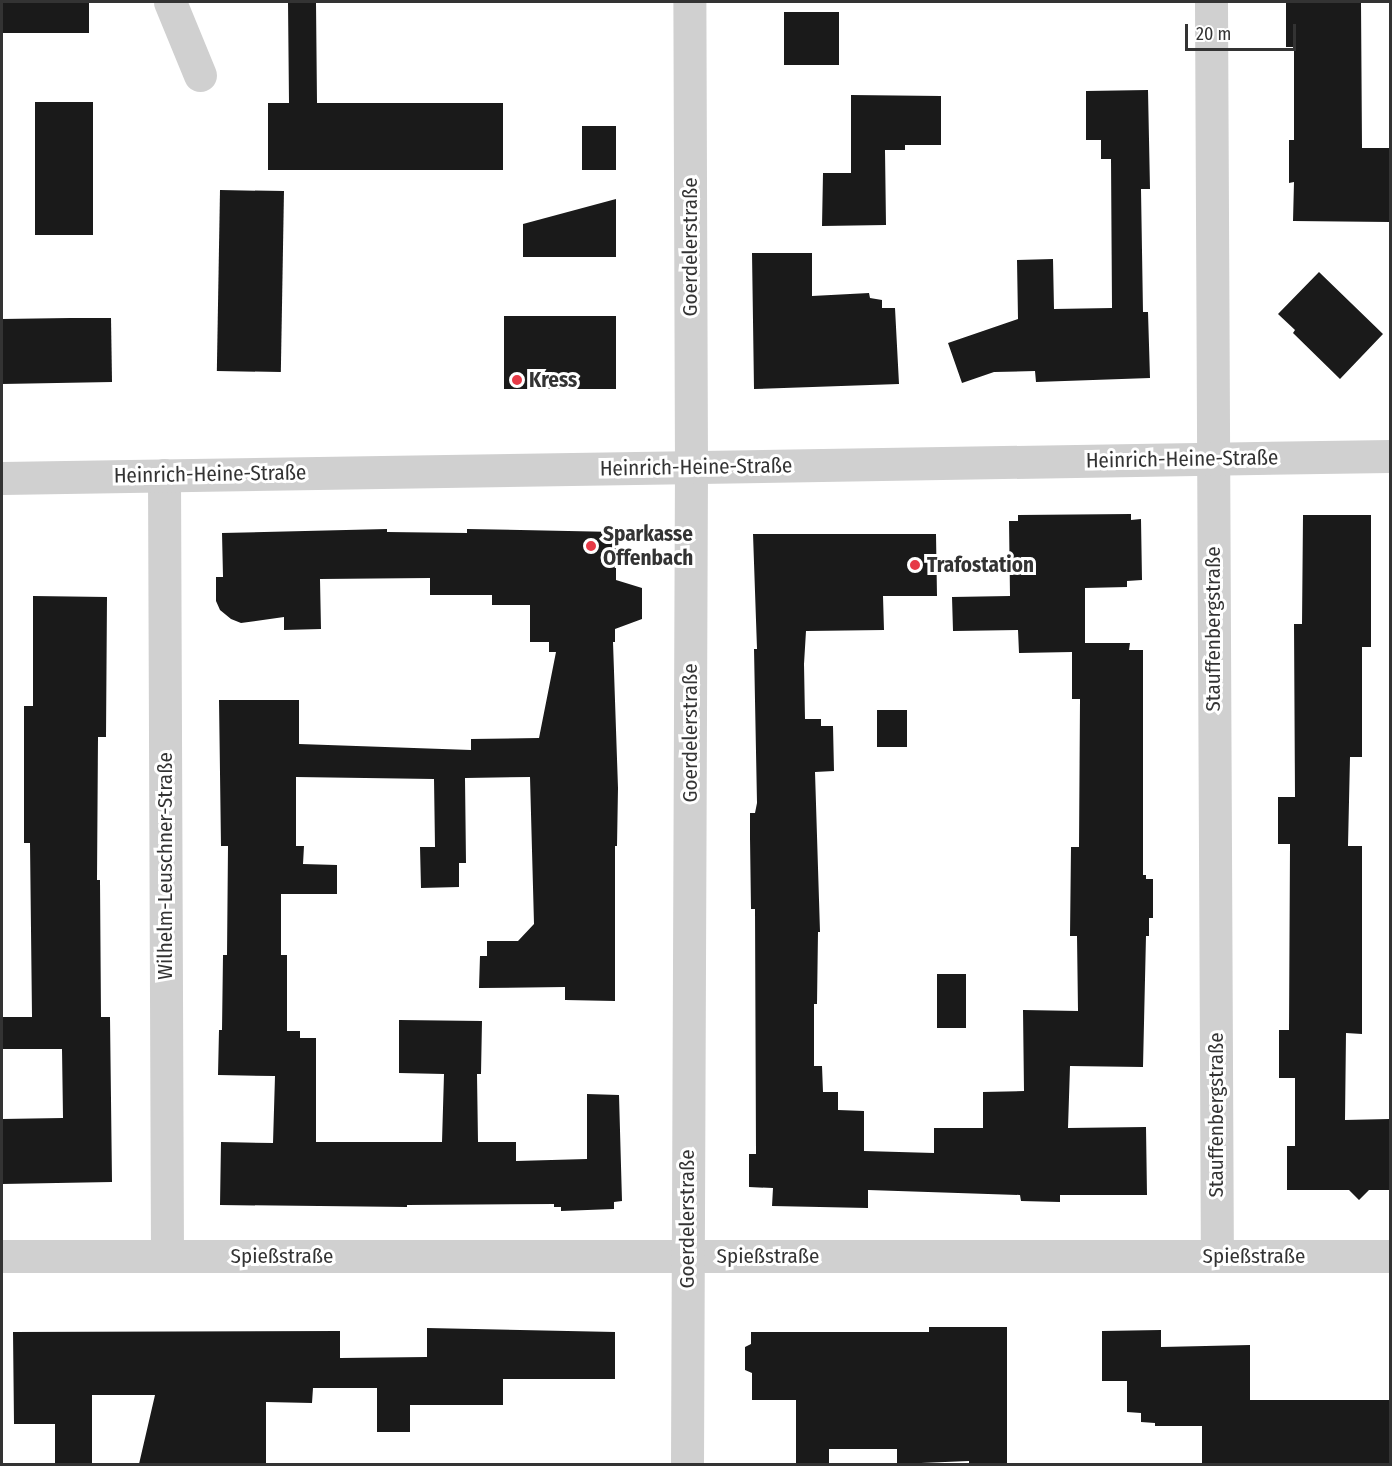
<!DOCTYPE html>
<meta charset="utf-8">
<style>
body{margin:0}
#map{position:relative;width:1392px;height:1466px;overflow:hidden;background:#fff;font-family:"Fira Sans Condensed",sans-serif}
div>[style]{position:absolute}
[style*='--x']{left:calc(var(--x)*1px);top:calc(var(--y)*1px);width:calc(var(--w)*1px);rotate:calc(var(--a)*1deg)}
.building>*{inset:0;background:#1a1a1a;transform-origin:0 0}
.minor>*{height:33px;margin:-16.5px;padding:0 16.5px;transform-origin:16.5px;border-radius:16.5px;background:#d0d0d0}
.dots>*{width:16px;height:16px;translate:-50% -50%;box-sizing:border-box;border:3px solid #fff;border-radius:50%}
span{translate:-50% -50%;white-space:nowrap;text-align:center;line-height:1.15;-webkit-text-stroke:6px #fff;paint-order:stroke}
.street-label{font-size:21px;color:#333}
.poi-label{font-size:21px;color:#333;font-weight:700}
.left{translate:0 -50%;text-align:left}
.frame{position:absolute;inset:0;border:3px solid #333;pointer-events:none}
.scale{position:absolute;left:1185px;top:24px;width:111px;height:27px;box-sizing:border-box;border:3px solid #333;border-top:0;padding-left:8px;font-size:18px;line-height:21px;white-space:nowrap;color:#333;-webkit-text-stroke:4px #fff;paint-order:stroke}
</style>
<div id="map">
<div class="building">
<i style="left:2px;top:2px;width:87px;height:31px"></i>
<i style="clip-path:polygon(288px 2px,316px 2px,317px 103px,503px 103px,503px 170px,268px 170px,268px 103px,289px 103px)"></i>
<i style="clip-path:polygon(1286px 2px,1361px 2px,1362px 148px,1390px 148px,1390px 222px,1293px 221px,1294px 182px,1289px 183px,1289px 140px,1294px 140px,1294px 47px,1286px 47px)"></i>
<i style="left:839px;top:12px;width:53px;height:55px;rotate:90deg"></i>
<i style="clip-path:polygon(1148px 90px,1150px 189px,1141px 189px,1143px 312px,1148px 312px,1150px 378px,1036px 382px,1035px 371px,994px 372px,962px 383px,948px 343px,1018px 319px,1017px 260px,1053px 259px,1054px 309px,1112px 308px,1111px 159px,1101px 159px,1101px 140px,1086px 140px,1086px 91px)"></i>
<i style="clip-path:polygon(851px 95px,941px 96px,941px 145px,905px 145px,905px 150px,885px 150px,886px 225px,822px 226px,823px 173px,851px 173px)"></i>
<i style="left:35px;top:102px;width:58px;height:133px"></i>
<i style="left:582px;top:126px;width:34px;height:44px"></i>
<i style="left:220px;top:190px;width:64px;height:181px;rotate:1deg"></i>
<i style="clip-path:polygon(616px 199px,616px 257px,523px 257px,523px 224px)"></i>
<i style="clip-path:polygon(752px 253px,812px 253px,812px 296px,869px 293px,870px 298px,882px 300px,882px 308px,895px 308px,899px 384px,754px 389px)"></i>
<i style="clip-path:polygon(1319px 272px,1383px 334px,1340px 379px,1293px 333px,1295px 330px,1278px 314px)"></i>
<i style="left:616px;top:316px;width:73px;height:112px;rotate:90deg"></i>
<i style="clip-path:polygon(70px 318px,111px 318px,112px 382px,2px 384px,2px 319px)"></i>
<i style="clip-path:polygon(1131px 514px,1131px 520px,1141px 519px,1142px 580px,1127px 581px,1127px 587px,1085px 588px,1085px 643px,1130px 643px,1129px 650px,1143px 650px,1143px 875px,1146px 875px,1146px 879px,1153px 879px,1153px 918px,1149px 918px,1149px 936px,1146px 936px,1143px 1067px,1070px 1066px,1068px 1128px,1146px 1127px,1147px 1195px,1060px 1195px,1060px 1202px,1021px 1201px,1020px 1195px,868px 1190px,868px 1208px,772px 1206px,773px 1188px,749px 1187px,749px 1154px,756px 1154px,755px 909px,751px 909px,750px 838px,750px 813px,755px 813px,757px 803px,754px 649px,757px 649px,753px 534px,936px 534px,937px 596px,883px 596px,884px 630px,806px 631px,804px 664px,805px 719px,821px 719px,821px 726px,833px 726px,834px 771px,815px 772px,820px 932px,818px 932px,817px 1004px,814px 1004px,814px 1066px,822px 1066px,823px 1092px,838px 1092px,838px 1110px,864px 1111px,864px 1151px,934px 1153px,934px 1128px,983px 1128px,983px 1092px,1024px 1091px,1023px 1010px,1078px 1011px,1077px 936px,1070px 936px,1071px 847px,1079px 847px,1080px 699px,1072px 699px,1072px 652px,1019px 653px,1018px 630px,953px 631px,952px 597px,1010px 596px,1009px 521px,1018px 521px,1018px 515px)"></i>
<i style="clip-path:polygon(1303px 515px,1371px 515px,1371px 647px,1362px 647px,1362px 757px,1350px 757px,1348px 846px,1362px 846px,1362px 1034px,1346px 1033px,1345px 1120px,1390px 1119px,1390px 1190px,1369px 1190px,1359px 1200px,1349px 1190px,1287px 1190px,1287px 1146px,1295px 1146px,1295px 1078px,1279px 1078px,1279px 1030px,1289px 1030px,1290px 844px,1278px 844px,1278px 797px,1295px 797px,1294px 624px,1302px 624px)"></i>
<i style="clip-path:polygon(387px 529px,387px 532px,467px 533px,467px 529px,616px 532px,616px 580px,642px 588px,642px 619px,615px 629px,615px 642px,613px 642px,618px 788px,617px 846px,615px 846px,615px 1001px,565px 1000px,565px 987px,479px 988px,480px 956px,487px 956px,487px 941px,518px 941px,534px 924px,530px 777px,465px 778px,466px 863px,459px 863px,459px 887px,421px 888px,420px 847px,435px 847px,434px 779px,296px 777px,296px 846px,304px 846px,303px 864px,337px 865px,337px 894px,281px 894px,281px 955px,287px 955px,287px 1031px,300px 1031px,300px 1038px,316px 1038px,316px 1142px,442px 1142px,444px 1074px,399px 1073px,399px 1020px,482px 1021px,481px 1074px,477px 1074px,478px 1142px,516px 1142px,516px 1161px,587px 1159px,587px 1094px,619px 1095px,622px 1201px,614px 1202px,614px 1209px,561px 1211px,561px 1207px,554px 1207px,554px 1204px,407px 1205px,407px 1207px,220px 1205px,221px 1142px,273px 1143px,275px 1076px,218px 1075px,219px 1030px,222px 1030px,223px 955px,227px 955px,228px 846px,221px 846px,219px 700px,299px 700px,299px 744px,471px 750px,471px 739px,539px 738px,556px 652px,549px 652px,549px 642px,530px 642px,530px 605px,492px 605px,492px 595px,430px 595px,430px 578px,320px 579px,321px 629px,284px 630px,284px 617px,241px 623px,231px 619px,220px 610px,216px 601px,216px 577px,223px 577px,222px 533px)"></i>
<i style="clip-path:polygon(33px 596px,107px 597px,106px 737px,98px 737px,97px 880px,100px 880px,101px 1017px,110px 1017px,112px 1182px,2px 1184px,2px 1119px,63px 1118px,62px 1049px,2px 1049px,2px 1017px,32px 1017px,30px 843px,24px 843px,24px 706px,33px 706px)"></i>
<i style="left:877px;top:710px;width:30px;height:37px"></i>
<i style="left:937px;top:974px;width:29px;height:54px"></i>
<i style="clip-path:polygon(929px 1327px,1007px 1327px,1007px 1464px,969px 1464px,969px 1461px,897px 1464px,897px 1449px,829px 1449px,829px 1464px,796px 1464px,796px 1400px,752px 1400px,752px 1373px,745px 1370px,745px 1347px,751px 1344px,751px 1332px,929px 1332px)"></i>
<i style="clip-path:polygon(427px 1328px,615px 1332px,615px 1379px,503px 1379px,503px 1405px,410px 1405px,410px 1432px,377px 1432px,377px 1388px,313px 1388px,312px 1403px,266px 1402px,266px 1463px,139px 1464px,155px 1395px,92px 1395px,92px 1464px,55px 1464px,55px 1424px,14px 1424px,13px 1332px,340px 1331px,340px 1358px,427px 1357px)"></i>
<i style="clip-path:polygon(1161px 1330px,1161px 1347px,1250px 1345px,1250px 1400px,1390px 1400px,1390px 1464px,1202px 1463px,1202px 1426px,1155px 1426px,1155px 1423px,1141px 1422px,1141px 1413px,1127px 1412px,1127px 1381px,1102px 1381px,1102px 1331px)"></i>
</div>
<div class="minor">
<i style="--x:170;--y:2;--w:79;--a:67.7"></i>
<i style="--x:1211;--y:2;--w:1254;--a:89.73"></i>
<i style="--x:164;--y:475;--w:781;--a:89.78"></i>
<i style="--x:2;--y:478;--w:1388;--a:-0.91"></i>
<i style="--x:2;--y:1256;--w:1388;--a:0"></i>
<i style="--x:687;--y:1464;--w:997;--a:-89.77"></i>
<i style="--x:691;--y:467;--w:465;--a:-90.2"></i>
</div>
<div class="dots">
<i style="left:517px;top:380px;background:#e63946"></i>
<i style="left:591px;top:546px;background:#e63946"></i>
<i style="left:915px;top:565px;background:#e63946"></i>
</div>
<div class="street-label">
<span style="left:690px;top:247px;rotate:-90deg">Goerdelerstraße</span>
<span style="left:1182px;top:459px;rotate:-1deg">Heinrich-Heine-Straße</span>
<span style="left:696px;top:467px;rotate:-1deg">Heinrich-Heine-Straße</span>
<span style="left:210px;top:474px;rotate:-1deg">Heinrich-Heine-Straße</span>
<span style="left:1213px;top:629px;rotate:-90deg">Stauffenbergstraße</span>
<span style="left:690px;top:733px;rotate:-90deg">Goerdelerstraße</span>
<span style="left:165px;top:866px;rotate:-90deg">Wilhelm-Leuschner-Straße</span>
<span style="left:1216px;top:1115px;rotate:-90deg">Stauffenbergstraße</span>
<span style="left:687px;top:1219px;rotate:-90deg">Goerdelerstraße</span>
<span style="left:282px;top:1256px">Spießstraße</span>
<span style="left:768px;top:1256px">Spießstraße</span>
<span style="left:1254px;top:1256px">Spießstraße</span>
</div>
<div class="poi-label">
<span class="left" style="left:529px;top:380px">Kress</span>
<span class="left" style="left:603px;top:546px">Sparkasse<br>Offenbach</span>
<span class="left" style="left:927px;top:565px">Trafostation</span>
</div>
<div class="frame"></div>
<div class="scale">20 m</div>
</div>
